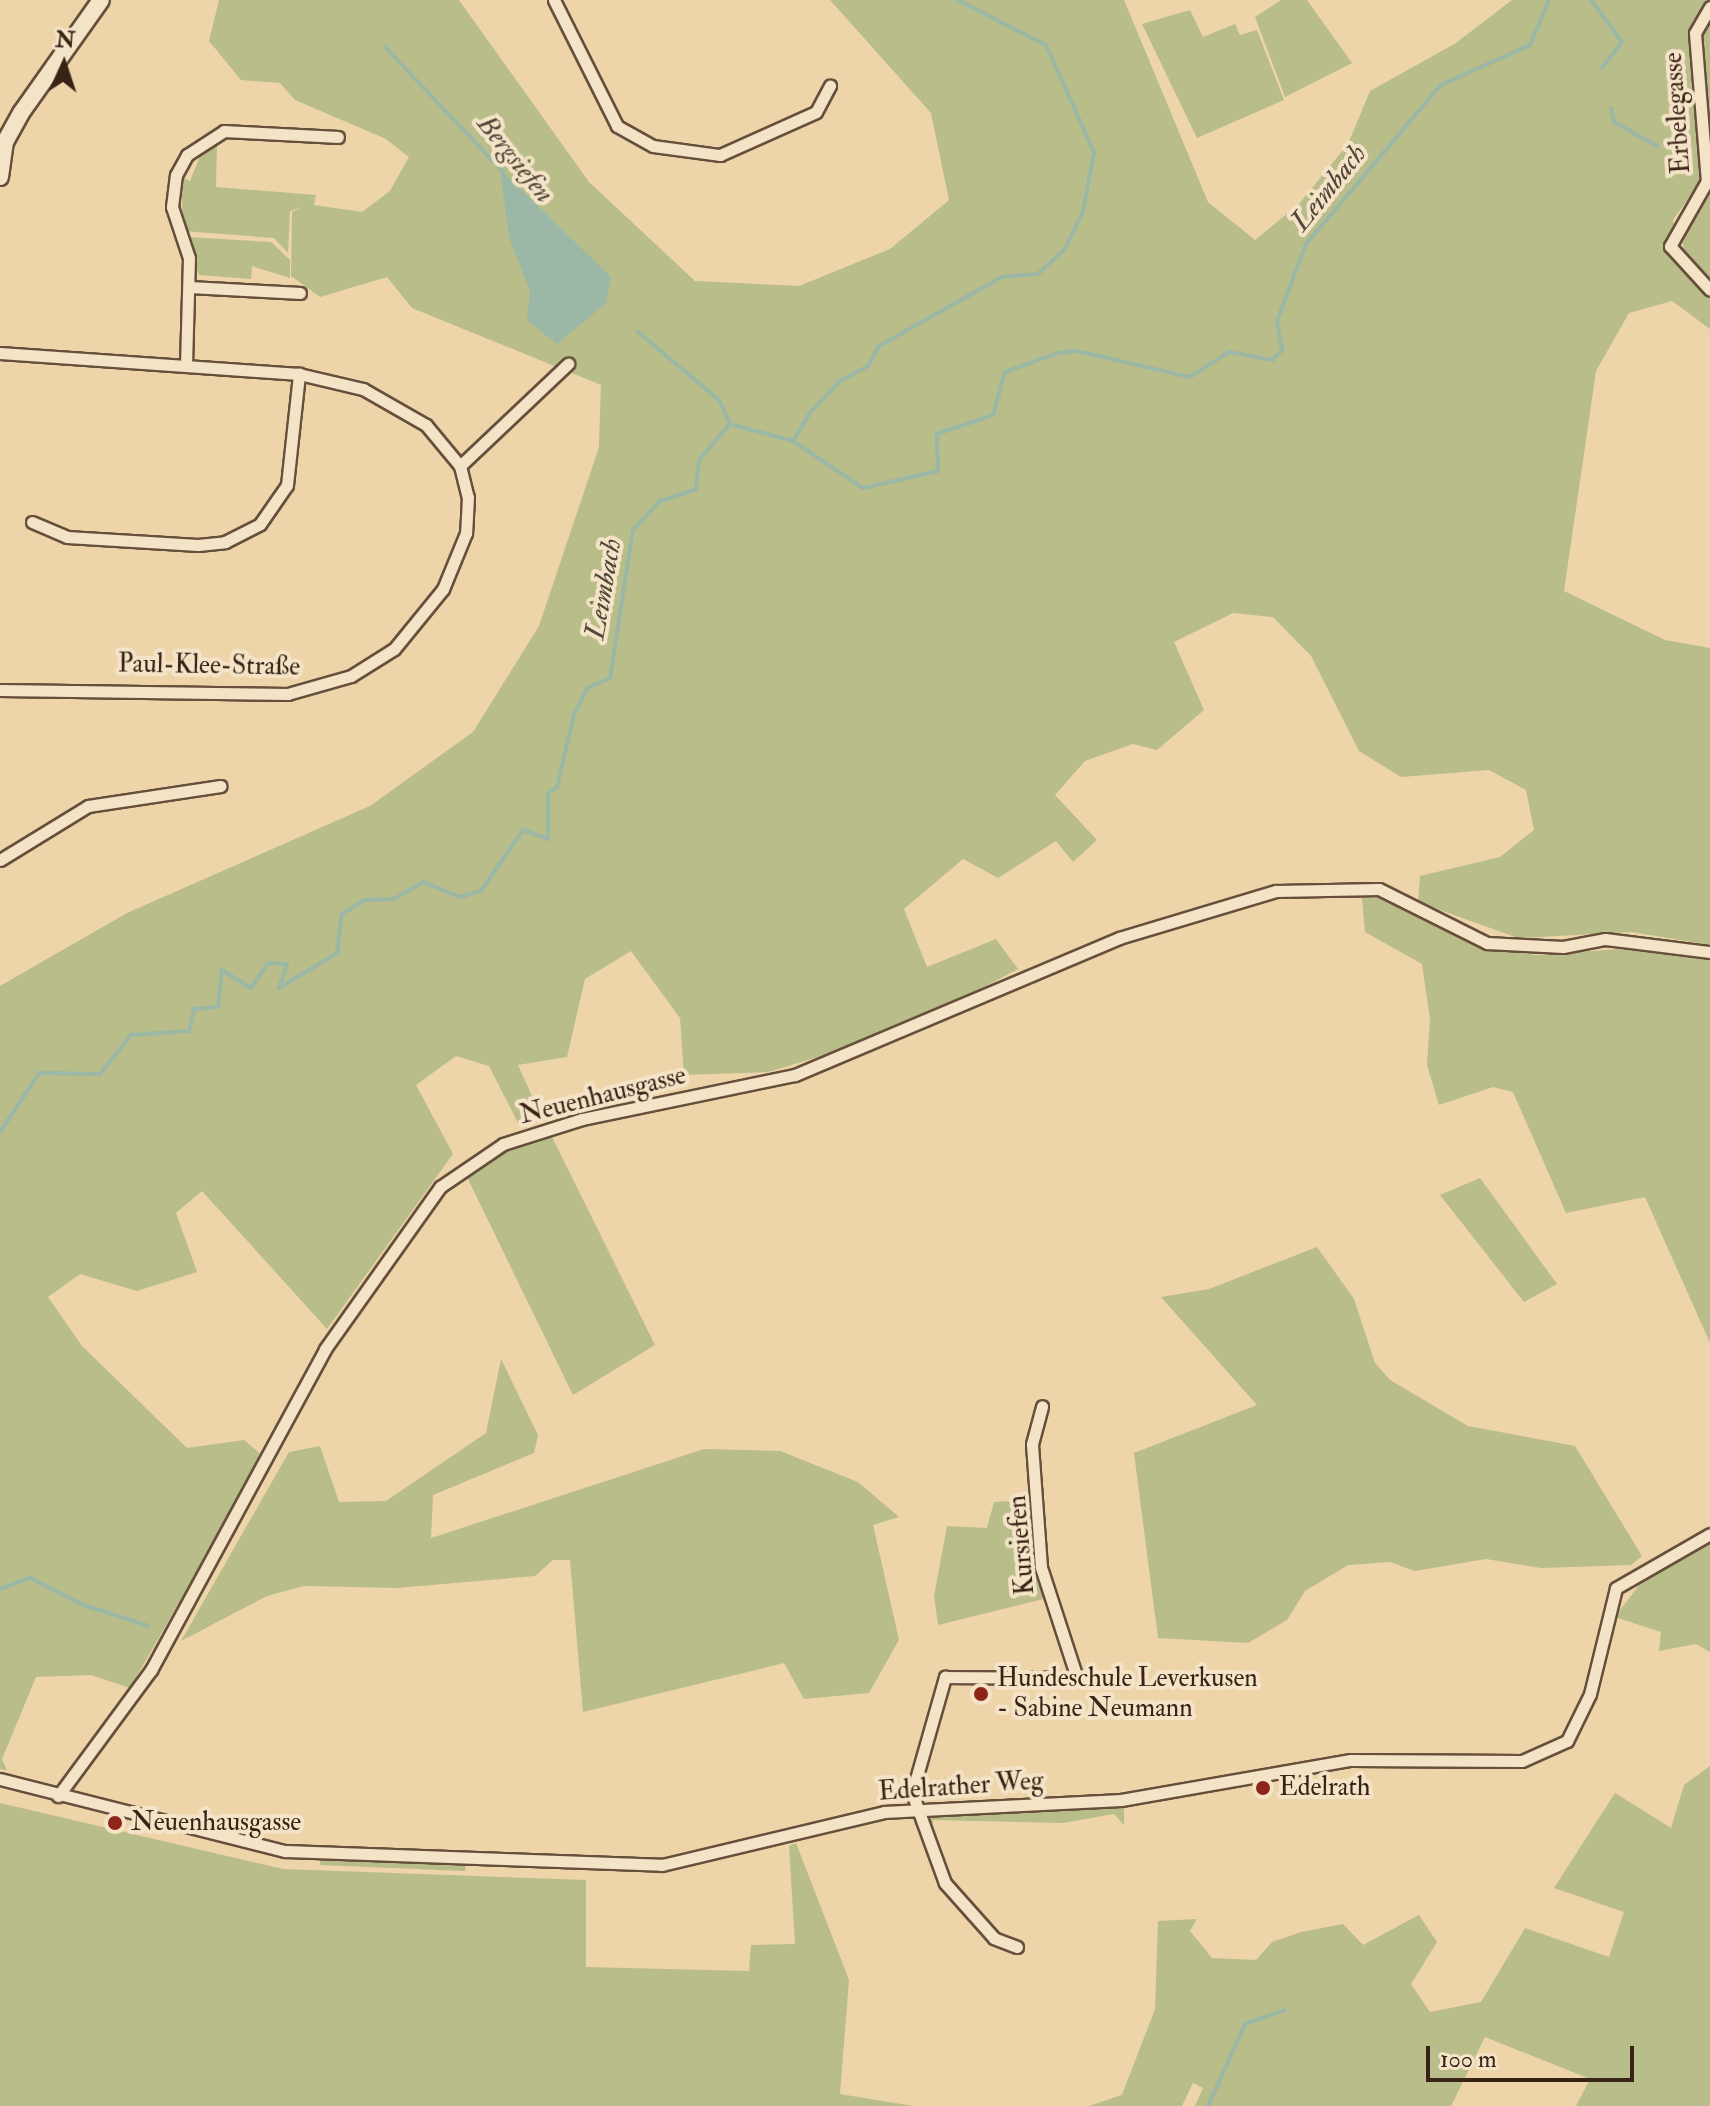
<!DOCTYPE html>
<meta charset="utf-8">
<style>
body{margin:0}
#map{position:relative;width:1710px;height:2106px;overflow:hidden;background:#eed4a9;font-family:"IM FELL Double Pica",serif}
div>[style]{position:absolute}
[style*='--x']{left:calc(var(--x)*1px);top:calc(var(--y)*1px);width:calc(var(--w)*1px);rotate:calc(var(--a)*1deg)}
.green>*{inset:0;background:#b8bd89}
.water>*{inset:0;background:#9ab8a5}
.stream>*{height:4px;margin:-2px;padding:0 2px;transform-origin:2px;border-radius:2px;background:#9ab8a5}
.roads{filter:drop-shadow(2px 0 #664f3b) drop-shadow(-2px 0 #664f3b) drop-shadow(0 2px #664f3b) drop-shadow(0 -2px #664f3b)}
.street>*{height:11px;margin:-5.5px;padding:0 5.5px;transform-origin:5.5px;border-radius:5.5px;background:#f4e3c7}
.secondary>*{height:16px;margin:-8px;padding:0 8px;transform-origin:8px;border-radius:8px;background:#f4e3c7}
.dots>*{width:22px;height:22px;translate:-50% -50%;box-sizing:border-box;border:4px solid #f4e3c7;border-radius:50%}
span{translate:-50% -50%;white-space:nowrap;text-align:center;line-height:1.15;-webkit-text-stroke:8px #f4e3c7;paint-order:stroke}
.street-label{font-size:26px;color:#392316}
.poi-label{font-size:26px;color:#392316}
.left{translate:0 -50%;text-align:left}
.water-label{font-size:28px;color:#51483a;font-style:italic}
.north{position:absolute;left:24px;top:24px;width:80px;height:80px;-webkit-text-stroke:6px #f4e3c7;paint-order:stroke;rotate:3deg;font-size:22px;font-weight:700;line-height:32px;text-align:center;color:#392316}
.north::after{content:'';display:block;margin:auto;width:28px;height:36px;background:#392316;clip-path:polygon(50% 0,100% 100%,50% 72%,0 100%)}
.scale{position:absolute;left:1426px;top:2046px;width:208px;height:36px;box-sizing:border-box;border:4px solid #392316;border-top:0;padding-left:10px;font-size:24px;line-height:28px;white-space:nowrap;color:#392316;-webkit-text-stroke:6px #f4e3c7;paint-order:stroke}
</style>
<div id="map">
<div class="green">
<i style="clip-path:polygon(219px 0,459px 0,589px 182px,695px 281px,799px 286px,890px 249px,949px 200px,931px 113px,830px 0,1124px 0,1208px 202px,1255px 240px,1299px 204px,1348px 144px,1370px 91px,1456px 43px,1512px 0,1710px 0,1710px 168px,1673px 220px,1681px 258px,1710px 296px,1710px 329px,1672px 301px,1629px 313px,1596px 371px,1564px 591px,1665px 640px,1710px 648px,1710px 945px,1632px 932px,1518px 938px,1418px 902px,1420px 876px,1500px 857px,1534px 830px,1526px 790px,1489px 770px,1401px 777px,1359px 751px,1311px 656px,1273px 617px,1233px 613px,1174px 642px,1204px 710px,1157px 750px,1133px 744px,1085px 761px,1055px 795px,1097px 840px,1073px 862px,1056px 841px,998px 878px,963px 859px,904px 909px,927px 967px,996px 939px,1018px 969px,940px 1010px,821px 1056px,768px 1072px,684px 1075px,680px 1018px,631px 951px,585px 979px,567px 1057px,518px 1065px,541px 1116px,518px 1123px,489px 1066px,456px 1056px,416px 1085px,453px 1154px,327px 1329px,202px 1191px,176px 1213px,197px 1272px,137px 1291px,80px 1274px,48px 1297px,82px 1346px,187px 1448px,244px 1440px,263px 1456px,130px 1688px,91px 1675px,36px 1677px,2px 1759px,7px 1770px,0 1769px,0 986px,127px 913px,370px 806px,473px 732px,539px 626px,599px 447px,601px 385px,412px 308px,387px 277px,320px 297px,291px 276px,292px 212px,303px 207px,290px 211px,288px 253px,274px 238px,183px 231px,181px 177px,190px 181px,200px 156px,217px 144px,216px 187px,316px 195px,314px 205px,362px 212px,390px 191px,409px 157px,386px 139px,295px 100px,280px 83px,241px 80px,209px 41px)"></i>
<i style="clip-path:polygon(1281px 0,1307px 0,1352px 63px,1285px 97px,1255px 17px)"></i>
<i style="clip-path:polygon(1190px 10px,1203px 37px,1235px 24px,1240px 35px,1257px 30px,1284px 100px,1197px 138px,1142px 24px)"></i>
<i style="clip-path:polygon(1710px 184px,1710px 283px,1685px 254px,1681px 235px)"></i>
<i style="clip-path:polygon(186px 237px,271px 242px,290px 260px,290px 278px,252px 266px,251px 279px,199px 275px)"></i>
<i style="clip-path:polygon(1370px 894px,1482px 944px,1534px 955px,1620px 949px,1710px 960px,1710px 1343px,1645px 1197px,1566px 1213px,1513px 1092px,1493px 1087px,1439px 1105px,1427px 1065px,1430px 1019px,1422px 964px,1365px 932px,1362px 898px)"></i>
<i style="clip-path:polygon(550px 1133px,655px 1345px,573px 1395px,466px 1175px,484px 1159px)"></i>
<i style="clip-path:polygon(1480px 1178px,1557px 1284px,1524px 1302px,1440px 1195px)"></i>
<i style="clip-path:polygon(1317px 1247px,1354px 1299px,1375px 1363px,1390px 1380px,1468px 1426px,1575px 1446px,1642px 1556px,1631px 1565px,1541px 1568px,1486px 1559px,1415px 1571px,1390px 1562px,1348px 1565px,1305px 1591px,1287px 1620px,1248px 1643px,1158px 1638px,1134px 1453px,1257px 1405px,1161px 1297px,1209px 1289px)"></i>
<i style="clip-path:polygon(501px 1359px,538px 1435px,534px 1453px,433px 1495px,431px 1538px,704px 1449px,780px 1451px,858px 1482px,899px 1517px,873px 1525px,899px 1640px,869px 1693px,804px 1699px,784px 1663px,583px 1712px,570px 1560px,553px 1560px,535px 1576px,397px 1588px,304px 1586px,267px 1596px,181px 1641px,289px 1452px,320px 1446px,339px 1502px,386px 1501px,486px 1433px)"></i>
<i style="clip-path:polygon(1033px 1500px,1043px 1599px,938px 1625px,934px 1596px,947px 1526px,987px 1528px,994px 1502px)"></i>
<i style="clip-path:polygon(1710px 1542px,1710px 1652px,1696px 1644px,1659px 1651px,1661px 1632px,1615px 1617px,1645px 1577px)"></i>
<i style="clip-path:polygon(1710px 1766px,1710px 2106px,1576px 2106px,1590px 2079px,1485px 2037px,1451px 2106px,1195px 2106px,1203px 2088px,1193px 2083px,1182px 2106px,1089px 2106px,1122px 2095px,1155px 2009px,1158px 1921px,1197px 1919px,1190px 1931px,1212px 1958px,1256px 1960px,1272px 1942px,1301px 1932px,1343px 1924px,1363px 1945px,1419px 1915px,1437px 1942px,1411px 1984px,1430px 2012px,1481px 2002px,1525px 1928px,1609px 1957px,1624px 1912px,1554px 1888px,1615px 1793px,1671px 1828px,1684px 1785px)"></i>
<i style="clip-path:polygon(0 1803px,283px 1869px,586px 1880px,586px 1967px,749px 1971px,751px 1945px,795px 1944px,789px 1846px,796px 1843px,849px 1980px,840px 2094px,913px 2106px,0 2106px)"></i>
<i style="clip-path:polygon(1124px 1807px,1124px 1825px,1114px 1814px,1063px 1823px,933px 1820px,932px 1831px,926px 1817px)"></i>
<i style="clip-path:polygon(320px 1859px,466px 1864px,465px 1871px,320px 1865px)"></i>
</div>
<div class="water">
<i style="clip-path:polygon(500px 169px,611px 277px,606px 303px,557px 344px,527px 320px,530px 291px,509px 237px)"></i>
</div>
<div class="stream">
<i style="--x:1591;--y:0;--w:52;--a:53.6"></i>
<i style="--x:1622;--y:42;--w:33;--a:128"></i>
<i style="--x:385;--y:47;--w:173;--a:46.6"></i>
<i style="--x:1611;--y:108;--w:14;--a:78"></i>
<i style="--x:1614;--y:122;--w:49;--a:29.2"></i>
<i style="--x:638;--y:332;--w:106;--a:40"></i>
<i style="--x:719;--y:400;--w:26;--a:65"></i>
<i style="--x:793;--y:441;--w:33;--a:-59"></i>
<i style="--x:810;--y:413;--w:44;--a:-46.8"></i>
<i style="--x:840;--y:381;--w:32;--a:-28"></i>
<i style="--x:868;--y:366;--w:23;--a:-61"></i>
<i style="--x:879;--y:346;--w:141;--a:-29.3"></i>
<i style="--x:1002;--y:277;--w:36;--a:-5"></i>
<i style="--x:1038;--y:274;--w:37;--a:-43"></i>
<i style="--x:1065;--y:249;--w:41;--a:-64.1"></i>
<i style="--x:1083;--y:212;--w:61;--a:-79.6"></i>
<i style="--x:1094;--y:152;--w:117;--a:-114.2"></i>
<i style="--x:1046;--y:45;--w:99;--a:-152.9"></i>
<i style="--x:0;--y:1132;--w:71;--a:-56.5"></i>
<i style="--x:39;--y:1073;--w:61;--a:0.9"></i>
<i style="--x:100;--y:1074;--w:50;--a:-51.5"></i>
<i style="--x:131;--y:1035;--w:58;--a:-3.9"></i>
<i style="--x:189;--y:1031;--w:23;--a:-77"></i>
<i style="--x:194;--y:1009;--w:24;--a:-5"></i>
<i style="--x:218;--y:1007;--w:37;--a:-84"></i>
<i style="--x:222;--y:970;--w:34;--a:32"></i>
<i style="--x:251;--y:988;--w:30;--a:-56"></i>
<i style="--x:268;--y:963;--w:19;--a:3"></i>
<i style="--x:287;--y:964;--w:25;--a:108"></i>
<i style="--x:279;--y:988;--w:68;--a:-31.1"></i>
<i style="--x:337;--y:953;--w:39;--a:-83"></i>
<i style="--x:342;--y:914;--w:26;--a:-32"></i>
<i style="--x:364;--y:900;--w:30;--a:-2"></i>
<i style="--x:394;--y:899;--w:34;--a:-30"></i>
<i style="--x:424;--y:882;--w:39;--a:23"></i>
<i style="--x:460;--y:897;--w:22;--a:-16"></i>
<i style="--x:481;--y:891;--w:74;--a:-55.5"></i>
<i style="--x:523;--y:830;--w:27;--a:20"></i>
<i style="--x:548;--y:839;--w:46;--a:-90"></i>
<i style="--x:548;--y:793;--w:11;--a:-34"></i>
<i style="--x:557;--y:787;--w:74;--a:-76.7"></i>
<i style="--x:574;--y:715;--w:30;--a:-64"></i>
<i style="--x:587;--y:688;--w:25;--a:-23"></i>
<i style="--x:610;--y:678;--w:150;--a:-81.2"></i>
<i style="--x:633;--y:530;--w:40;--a:-47"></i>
<i style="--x:660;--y:501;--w:38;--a:-18"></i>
<i style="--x:696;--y:489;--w:29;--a:-84"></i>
<i style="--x:699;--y:460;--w:48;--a:-49.3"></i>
<i style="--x:730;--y:424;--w:65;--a:15.1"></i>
<i style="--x:793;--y:441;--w:84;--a:33.9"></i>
<i style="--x:863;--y:488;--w:77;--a:-12.8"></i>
<i style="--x:938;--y:471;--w:37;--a:-92"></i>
<i style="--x:937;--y:434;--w:59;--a:-18.7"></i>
<i style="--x:993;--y:415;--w:45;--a:-74.4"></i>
<i style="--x:1005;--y:372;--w:56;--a:-19.7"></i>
<i style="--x:1058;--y:353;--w:19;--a:-6"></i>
<i style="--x:1077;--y:351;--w:116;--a:13"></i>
<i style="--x:1190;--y:377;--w:46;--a:-32.7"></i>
<i style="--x:1229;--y:352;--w:44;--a:10.5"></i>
<i style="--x:1272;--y:360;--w:14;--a:-45"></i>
<i style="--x:1282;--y:350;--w:29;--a:-100"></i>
<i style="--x:1277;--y:321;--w:82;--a:-69.4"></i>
<i style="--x:1306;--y:244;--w:209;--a:-49.7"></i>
<i style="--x:1441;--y:85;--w:98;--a:-24.2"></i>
<i style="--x:1530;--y:45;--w:49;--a:-67.1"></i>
<i style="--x:0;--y:1589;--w:33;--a:-20"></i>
<i style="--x:31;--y:1578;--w:56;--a:27.5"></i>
<i style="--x:81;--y:1604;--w:71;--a:17.9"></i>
<i style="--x:1208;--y:2106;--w:90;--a:-65.7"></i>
<i style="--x:1245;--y:2024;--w:42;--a:-19.3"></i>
</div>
<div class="roads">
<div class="street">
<i style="--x:554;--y:0;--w:141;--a:63.4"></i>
<i style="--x:617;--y:126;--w:41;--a:29.1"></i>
<i style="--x:653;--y:146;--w:68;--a:7.7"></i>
<i style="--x:720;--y:155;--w:105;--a:-24.1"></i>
<i style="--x:816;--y:112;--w:30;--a:-62"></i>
<i style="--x:1710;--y:7;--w:30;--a:120"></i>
<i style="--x:1695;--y:33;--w:148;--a:85.4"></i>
<i style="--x:1707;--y:181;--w:75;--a:119.6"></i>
<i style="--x:1670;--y:246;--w:59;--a:47.7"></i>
<i style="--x:190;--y:287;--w:110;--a:3.1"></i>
<i style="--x:0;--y:353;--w:300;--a:4"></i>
<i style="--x:299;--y:374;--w:66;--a:13.2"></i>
<i style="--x:363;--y:389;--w:73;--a:29.7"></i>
<i style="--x:426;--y:425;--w:53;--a:50.3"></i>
<i style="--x:460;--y:466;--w:32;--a:76"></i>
<i style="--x:468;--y:497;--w:36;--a:93"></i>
<i style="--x:466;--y:533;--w:61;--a:112.3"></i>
<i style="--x:443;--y:589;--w:77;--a:129.2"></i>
<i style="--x:394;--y:649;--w:51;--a:147.9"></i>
<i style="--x:351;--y:676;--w:66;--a:164.1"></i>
<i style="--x:288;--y:694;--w:288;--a:-179.2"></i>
<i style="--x:186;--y:365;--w:107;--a:-88.4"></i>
<i style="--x:189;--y:258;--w:54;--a:-108.4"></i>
<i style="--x:172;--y:207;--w:32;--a:-83"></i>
<i style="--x:176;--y:175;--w:23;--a:-61"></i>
<i style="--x:187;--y:155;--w:44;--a:-33"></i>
<i style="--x:224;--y:131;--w:114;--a:3"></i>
<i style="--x:460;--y:466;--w:149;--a:-43.4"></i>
<i style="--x:32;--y:522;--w:38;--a:23"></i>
<i style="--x:67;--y:537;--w:131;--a:3.5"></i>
<i style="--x:198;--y:545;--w:27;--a:-6"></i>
<i style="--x:225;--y:542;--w:39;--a:-27"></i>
<i style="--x:260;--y:524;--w:47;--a:-55.3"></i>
<i style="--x:287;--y:485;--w:112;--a:-83.8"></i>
<i style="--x:0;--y:860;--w:103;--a:-31.5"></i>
<i style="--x:88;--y:806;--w:134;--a:-8.6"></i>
<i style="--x:0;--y:1779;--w:294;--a:14.2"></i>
<i style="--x:285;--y:1851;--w:377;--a:2.1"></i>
<i style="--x:662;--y:1865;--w:228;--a:-13.4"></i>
<i style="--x:884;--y:1812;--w:237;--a:-2.9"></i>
<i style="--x:1121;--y:1800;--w:233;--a:-9.9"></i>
<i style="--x:1351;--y:1760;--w:171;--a:0.3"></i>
<i style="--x:1522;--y:1761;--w:49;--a:-24"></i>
<i style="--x:1567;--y:1741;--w:52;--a:-63.9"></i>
<i style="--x:1590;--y:1694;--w:109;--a:-76.2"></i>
<i style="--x:1616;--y:1588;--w:108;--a:-29.9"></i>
<i style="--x:58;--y:1796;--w:157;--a:-53.6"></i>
<i style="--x:151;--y:1670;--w:365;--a:-61.5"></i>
<i style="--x:325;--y:1349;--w:199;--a:-54.6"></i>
<i style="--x:440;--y:1187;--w:76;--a:-34.3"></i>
<i style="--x:503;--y:1144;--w:83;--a:-17.6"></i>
<i style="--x:582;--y:1119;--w:217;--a:-11.7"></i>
<i style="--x:795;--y:1075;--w:352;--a:-22.9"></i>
<i style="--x:1119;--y:938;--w:164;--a:-16.7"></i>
<i style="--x:1276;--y:891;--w:103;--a:-1.1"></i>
<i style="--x:1379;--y:889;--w:121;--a:26.6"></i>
<i style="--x:1487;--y:943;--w:76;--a:3"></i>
<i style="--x:1563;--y:947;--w:43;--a:-10.8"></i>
<i style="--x:1605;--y:939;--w:106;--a:7.1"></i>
<i style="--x:1017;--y:1947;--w:25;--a:-159"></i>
<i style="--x:994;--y:1938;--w:74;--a:-131.7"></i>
<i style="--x:945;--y:1883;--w:96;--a:-110.1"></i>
<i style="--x:912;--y:1793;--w:121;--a:-74.1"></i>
<i style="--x:945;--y:1677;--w:132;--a:0.4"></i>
<i style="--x:1077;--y:1678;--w:117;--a:-108"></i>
<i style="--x:1041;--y:1567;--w:123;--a:-94.2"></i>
<i style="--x:1032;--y:1444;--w:39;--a:-75"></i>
</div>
<div class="secondary">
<i style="--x:0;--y:177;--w:35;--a:-82"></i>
<i style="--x:5;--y:142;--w:33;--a:-61"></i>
<i style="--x:21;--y:113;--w:138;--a:-54.7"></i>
</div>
</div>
<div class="dots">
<i style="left:981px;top:1694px;background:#8f2418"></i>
<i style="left:1263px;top:1788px;background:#8f2418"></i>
<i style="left:115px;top:1823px;background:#8f2418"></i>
</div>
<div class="street-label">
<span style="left:1678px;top:113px;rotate:-94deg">Erbelegasse</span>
<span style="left:209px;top:666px;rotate:1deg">Paul-Klee-Straße</span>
<span style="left:603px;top:1096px;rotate:-14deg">Neuenhausgasse</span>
<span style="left:1022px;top:1545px;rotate:-95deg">Kursiefen</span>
<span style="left:961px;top:1787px;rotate:-4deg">Edelrather Weg</span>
</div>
<div class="poi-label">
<span class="left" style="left:997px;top:1694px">Hundeschule Leverkusen<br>- Sabine Neumann</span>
<span class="left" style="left:1279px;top:1788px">Edelrath</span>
<span class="left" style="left:131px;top:1823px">Neuenhausgasse</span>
</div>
<div class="water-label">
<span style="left:515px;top:159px;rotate:51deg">Bergsiefen</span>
<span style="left:1329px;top:188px;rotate:-51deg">Leimbach</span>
<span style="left:604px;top:589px;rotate:-80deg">Leimbach</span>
</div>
<div class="north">N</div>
<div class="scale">100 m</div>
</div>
